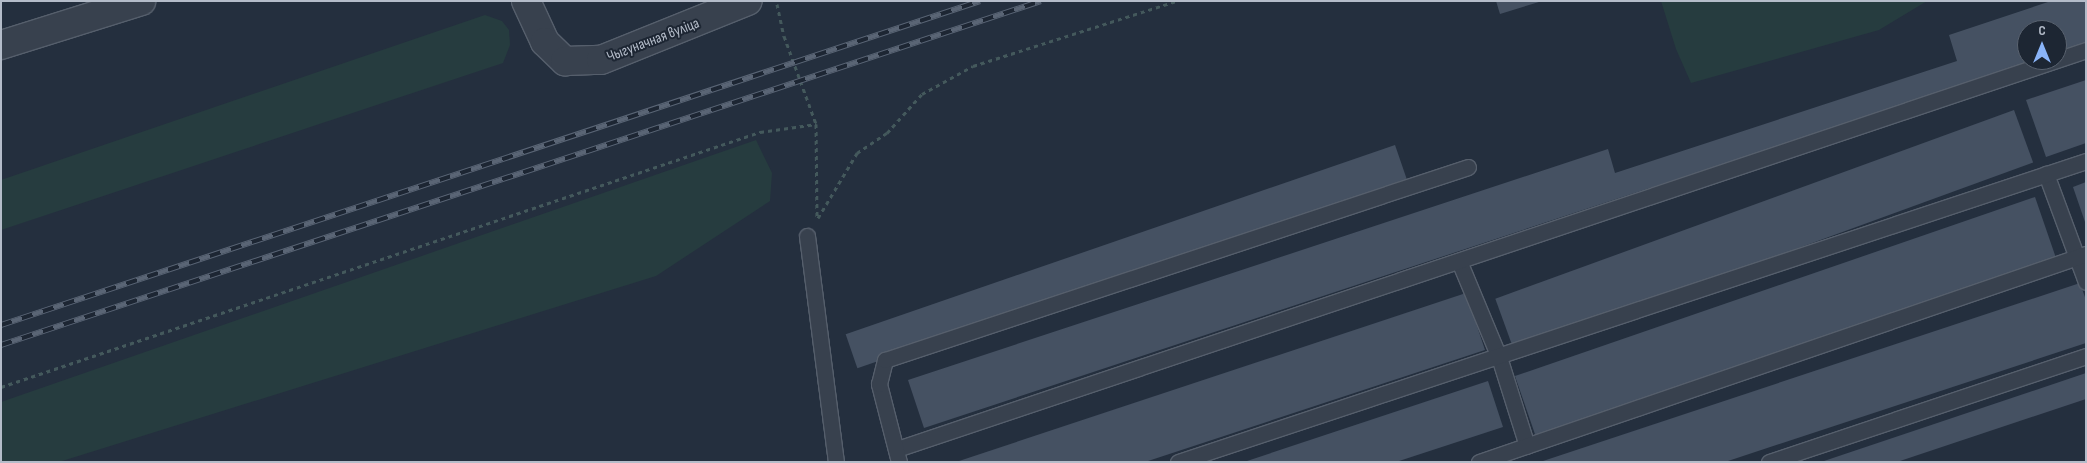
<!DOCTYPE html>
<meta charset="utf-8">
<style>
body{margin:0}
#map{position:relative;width:2087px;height:463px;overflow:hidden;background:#242f3e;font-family:"Sofia Sans Condensed",sans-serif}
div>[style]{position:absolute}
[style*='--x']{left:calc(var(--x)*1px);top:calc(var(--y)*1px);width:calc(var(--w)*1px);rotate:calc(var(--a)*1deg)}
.green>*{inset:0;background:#263c3f}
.building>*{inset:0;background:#455162;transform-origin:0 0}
.path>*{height:3px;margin-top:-1.5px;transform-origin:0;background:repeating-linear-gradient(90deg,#44595c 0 4px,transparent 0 8px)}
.roads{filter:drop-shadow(1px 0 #565f6c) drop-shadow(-1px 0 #565f6c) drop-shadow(0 1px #565f6c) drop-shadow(0 -1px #565f6c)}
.service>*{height:15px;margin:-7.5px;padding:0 7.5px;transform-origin:7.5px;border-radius:7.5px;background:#38414e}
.minor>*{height:28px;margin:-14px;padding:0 14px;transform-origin:14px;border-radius:14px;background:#38414e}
.rail>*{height:5.5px;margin-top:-2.75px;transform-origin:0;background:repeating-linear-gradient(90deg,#1d2633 0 11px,#5a6575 0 22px);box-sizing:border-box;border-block:1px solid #5a6575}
span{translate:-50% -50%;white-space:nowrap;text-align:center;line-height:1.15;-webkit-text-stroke:4px #1d2633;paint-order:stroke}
.street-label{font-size:15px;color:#b4bcc9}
.frame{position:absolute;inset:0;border:2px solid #b4bcc9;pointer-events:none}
.north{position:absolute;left:2017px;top:20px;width:50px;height:50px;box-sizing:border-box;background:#1d2633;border:1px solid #59626f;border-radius:50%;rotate:0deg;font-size:14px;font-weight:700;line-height:20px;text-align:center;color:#b4bcc9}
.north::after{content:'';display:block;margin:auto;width:18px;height:22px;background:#8ab4f8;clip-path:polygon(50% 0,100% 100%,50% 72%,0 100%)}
</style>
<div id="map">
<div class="green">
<i style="clip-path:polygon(1661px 1px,1927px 1px,1879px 30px,1691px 83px,1676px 49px)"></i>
<i style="clip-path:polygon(485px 15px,502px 21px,509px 30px,510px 45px,503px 63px,1px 230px,1px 180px)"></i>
<i style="clip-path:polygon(756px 140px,772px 173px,770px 201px,656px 276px,59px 462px,1px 462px,1px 402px)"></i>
</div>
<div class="building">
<i style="clip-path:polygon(1496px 1px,1539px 1px,1539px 2px,1500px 14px)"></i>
<i style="clip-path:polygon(2051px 1px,2086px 1px,2086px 44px,2057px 54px,2057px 30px,2027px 30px,2027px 60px,2037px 60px,924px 428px,908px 380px,1608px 149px,1615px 173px,1957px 61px,1949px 35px)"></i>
<i style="clip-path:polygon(2086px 80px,2086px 143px,2046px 157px,2026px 100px)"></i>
<i style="left:2014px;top:110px;width:56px;height:552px;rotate:70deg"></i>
<i style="left:1395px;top:145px;width:36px;height:581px;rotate:71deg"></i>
<i style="clip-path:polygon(2086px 182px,2086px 222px,2085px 222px,2073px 187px)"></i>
<i style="left:2035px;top:197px;width:65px;height:550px;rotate:71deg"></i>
<i style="clip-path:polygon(2080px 283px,2086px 300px,2086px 343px,1725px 462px,1540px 462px)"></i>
<i style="clip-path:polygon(1466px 293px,1485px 350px,1145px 462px,956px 462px)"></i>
<i style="clip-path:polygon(2086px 373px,2086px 399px,1897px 462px,1821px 462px)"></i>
<i style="clip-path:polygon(1488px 381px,1503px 427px,1396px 462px,1244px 462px)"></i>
</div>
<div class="path">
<i style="--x:777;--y:4;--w:33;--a:78"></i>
<i style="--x:784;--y:36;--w:94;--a:70"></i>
<i style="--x:816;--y:124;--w:93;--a:89.4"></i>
<i style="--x:818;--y:218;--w:76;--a:-59"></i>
<i style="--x:857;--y:153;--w:36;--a:-34"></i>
<i style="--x:887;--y:133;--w:52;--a:-48.1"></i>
<i style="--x:922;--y:94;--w:58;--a:-28.8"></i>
<i style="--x:973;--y:66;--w:214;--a:-17.7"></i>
<i style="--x:1;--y:387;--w:801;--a:-18.57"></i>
<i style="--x:760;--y:132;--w:57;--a:-8.1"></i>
</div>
<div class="roads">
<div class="service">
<i style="--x:2046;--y:174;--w:115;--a:69.7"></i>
<i style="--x:807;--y:236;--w:228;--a:82.7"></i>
<i style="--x:1459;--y:261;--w:104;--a:67.4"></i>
<i style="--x:1499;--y:357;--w:93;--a:72.5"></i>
<i style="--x:897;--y:449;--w:1254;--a:-18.55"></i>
<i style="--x:899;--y:462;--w:81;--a:-104.4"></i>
<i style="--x:879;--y:384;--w:25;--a:-76"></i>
<i style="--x:885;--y:360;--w:614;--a:-18.32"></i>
<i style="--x:1178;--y:462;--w:957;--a:-18.34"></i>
<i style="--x:1479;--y:462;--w:642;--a:-18.91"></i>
<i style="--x:1769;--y:462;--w:334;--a:-18.5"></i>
</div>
<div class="minor">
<i style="--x:526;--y:1;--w:45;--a:65.1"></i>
<i style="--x:545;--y:42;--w:28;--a:44"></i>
<i style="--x:565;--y:61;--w:36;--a:-2"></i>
<i style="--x:601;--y:60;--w:158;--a:-21.9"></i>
<i style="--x:1;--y:45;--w:147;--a:-17.4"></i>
</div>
</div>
<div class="rail">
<i style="--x:1;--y:325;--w:1031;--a:-18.31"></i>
<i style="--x:1;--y:345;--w:1095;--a:-18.3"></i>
</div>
<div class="street-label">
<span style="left:653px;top:40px;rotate:-21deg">Чыгуначная вуліца</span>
</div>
<div class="frame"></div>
<div class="north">С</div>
</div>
